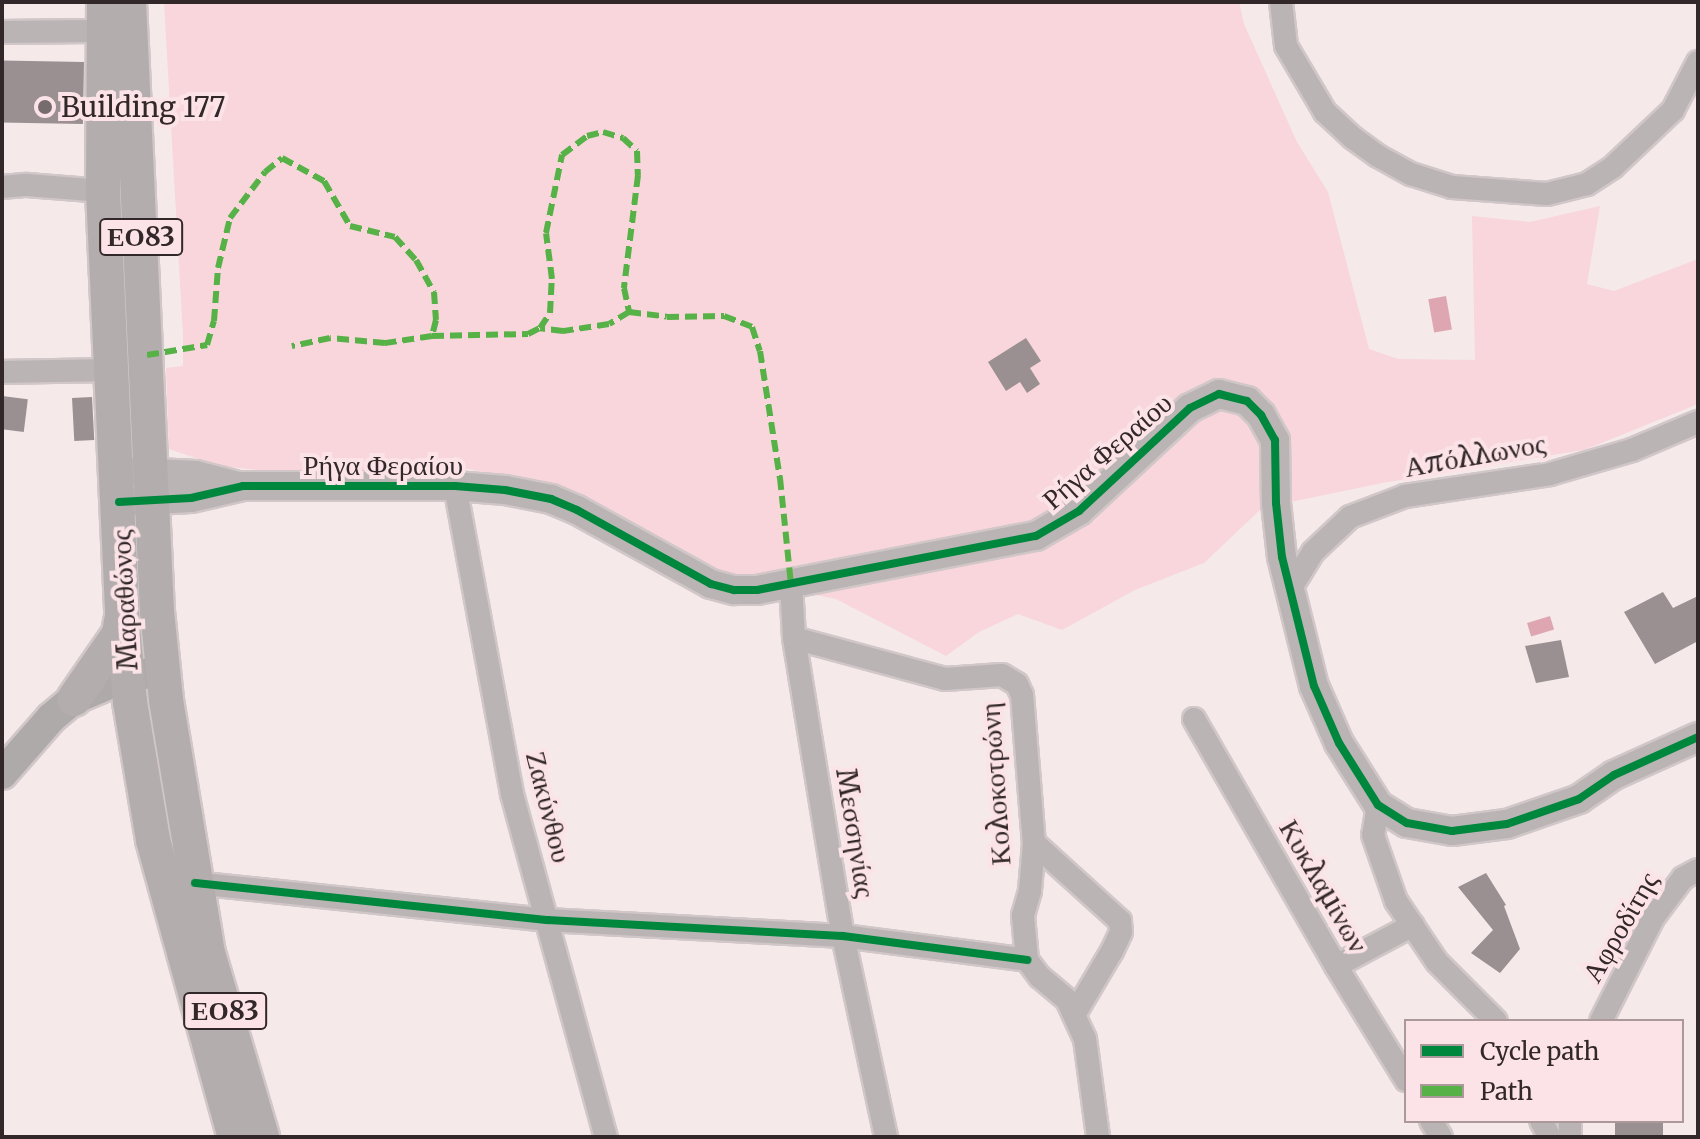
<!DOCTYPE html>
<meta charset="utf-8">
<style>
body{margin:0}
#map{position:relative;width:1700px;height:1139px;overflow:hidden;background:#f5e9ea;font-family:Merriweather,serif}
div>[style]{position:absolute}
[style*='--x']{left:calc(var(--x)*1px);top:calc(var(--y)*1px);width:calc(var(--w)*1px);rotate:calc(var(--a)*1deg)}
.green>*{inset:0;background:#f8d6db}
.water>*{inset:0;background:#dea6b0;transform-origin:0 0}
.building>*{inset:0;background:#9a9091;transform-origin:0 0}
.roads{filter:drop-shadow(2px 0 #d1c7c8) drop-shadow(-2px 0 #d1c7c8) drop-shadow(0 2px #d1c7c8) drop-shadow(0 -2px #d1c7c8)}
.minor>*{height:22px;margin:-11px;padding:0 11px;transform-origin:11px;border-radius:11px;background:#bab4b4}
.tertiary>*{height:28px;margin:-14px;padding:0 14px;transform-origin:14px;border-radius:14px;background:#bab4b4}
.secondary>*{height:30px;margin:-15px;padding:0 15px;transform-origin:15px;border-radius:15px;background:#afaaaa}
.primary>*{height:34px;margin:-17px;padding:0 17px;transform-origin:17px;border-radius:17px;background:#b4adae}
.quiet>*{height:6px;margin-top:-3px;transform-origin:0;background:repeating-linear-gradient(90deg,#56b246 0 12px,transparent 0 18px)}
.cycleway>*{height:8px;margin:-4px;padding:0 4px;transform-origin:4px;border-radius:4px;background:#00873e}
.dots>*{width:22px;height:22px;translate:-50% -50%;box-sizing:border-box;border:4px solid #fbe3e7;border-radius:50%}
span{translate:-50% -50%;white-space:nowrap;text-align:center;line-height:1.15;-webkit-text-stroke:8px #fbe3e7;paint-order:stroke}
.shield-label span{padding:2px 6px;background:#fbe3e7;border:2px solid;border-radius:6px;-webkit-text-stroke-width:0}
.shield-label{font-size:26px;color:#322729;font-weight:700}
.poi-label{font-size:28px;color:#322729}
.left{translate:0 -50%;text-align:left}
.street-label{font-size:28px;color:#322729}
.frame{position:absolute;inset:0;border:4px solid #322729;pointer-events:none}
.legend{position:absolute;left:1404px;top:1019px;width:280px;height:104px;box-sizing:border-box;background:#fbe3e7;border:2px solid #ab989b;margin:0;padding:10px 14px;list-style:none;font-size:24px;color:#322729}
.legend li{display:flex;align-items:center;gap:16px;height:40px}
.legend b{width:40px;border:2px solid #ab989b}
</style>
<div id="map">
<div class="green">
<i style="clip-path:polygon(164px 2px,1239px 2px,1244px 24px,1297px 142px,1328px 192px,1369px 349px,1398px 359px,1475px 360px,1472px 216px,1530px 222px,1600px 206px,1587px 284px,1614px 291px,1698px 259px,1698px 404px,1584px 450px,1382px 483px,1262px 508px,1204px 563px,1135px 590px,1062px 630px,1018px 614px,979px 632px,946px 656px,836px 599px,711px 574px,613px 518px,536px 482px,436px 463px,381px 463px,348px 479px,219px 466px,169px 449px,166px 368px,183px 366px,183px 335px)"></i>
</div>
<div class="water">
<i style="left:1446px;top:296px;width:34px;height:18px;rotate:80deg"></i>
<i style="left:1550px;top:616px;width:14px;height:24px;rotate:73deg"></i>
</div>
<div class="building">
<i style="left:84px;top:62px;width:62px;height:82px;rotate:91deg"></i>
<i style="clip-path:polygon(1026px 338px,1041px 361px,1030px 368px,1040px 384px,1027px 393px,1020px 382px,1006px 391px,988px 362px)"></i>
<i style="left:2px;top:396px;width:26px;height:33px;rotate:7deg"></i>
<i style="left:92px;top:397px;width:43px;height:20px;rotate:87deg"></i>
<i style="clip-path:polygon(1663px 592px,1673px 608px,1698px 596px,1698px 641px,1655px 664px,1624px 612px)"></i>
<i style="clip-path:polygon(1561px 640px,1569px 677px,1536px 683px,1525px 646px)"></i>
<i style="clip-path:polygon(1486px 873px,1506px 905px,1504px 906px,1520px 949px,1500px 973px,1471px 953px,1493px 930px,1458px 887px)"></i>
<i style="left:1615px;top:1121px;width:48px;height:16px"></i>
</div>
<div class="roads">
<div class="minor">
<i style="--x:1281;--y:2;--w:44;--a:83.5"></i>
<i style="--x:1286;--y:46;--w:77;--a:59.4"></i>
<i style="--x:1325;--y:112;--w:38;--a:43"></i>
<i style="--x:1353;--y:138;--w:31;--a:36"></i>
<i style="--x:1378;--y:156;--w:38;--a:29"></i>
<i style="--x:1411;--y:174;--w:43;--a:17.6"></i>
<i style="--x:1452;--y:187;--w:95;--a:4.2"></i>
<i style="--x:1547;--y:194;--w:41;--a:-14"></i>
<i style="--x:1587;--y:184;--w:31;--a:-33"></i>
<i style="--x:1613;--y:167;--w:83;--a:-43.5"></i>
<i style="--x:1673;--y:110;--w:54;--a:-62.5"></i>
<i style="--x:2;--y:32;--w:103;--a:-0.6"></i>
<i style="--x:2;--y:187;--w:25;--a:-5"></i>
<i style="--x:27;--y:185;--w:76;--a:4.5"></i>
<i style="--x:2;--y:372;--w:111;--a:-1"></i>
<i style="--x:455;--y:486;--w:313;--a:79.5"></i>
<i style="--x:512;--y:794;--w:356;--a:74.7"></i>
<i style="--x:791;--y:584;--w:54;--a:86.8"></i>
<i style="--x:794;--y:638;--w:302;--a:80.7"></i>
<i style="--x:843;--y:936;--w:206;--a:77.9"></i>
<i style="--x:1291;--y:588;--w:42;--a:-58.6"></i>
<i style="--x:1313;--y:552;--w:51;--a:-43.4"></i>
<i style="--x:1350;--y:517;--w:59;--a:-20.9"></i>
<i style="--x:1405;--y:496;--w:147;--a:-8.6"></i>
<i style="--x:1550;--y:474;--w:85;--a:-16.3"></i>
<i style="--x:1632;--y:450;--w:72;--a:-23"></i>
<i style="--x:794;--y:638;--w:156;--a:15.2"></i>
<i style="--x:945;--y:679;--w:57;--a:-4"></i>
<i style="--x:1002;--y:675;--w:17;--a:31"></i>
<i style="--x:1017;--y:684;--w:12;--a:66"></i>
<i style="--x:1022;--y:695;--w:148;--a:85.4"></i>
<i style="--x:1034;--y:843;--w:48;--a:94.8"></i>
<i style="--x:1030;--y:891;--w:26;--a:106"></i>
<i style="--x:1023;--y:916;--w:44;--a:84.8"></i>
<i style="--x:1027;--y:960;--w:21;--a:53"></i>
<i style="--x:1040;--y:977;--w:35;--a:40"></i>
<i style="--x:1067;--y:1000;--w:43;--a:65.2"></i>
<i style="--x:1085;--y:1039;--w:99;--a:82.4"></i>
<i style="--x:1194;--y:719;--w:285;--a:60.1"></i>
<i style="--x:1336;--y:966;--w:134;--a:58.4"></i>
<i style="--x:1378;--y:805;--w:30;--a:99"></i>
<i style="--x:1373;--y:835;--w:70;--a:70.8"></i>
<i style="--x:1396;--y:901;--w:73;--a:56.1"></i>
<i style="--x:1437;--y:962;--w:83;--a:45"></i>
<i style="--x:1034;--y:843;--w:116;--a:42.2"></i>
<i style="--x:1120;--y:921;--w:11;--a:85"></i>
<i style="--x:1121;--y:932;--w:21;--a:115"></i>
<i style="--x:1112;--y:951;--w:74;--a:120.7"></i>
<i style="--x:195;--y:883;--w:354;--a:6"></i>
<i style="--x:547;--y:920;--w:296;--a:3.1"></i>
<i style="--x:843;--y:936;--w:186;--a:7.4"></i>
<i style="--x:1336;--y:966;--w:87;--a:-28"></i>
<i style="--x:1601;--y:1021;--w:115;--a:-63.2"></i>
<i style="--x:1653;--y:918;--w:50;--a:-53.1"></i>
<i style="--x:1683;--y:878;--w:17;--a:-28"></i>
<i style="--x:1431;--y:1121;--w:19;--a:58"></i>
<i style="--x:1541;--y:1121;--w:18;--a:61"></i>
<i style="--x:1570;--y:1121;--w:16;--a:90"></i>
</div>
<div class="tertiary">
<i style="--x:118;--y:471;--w:78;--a:2.9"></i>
<i style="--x:196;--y:475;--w:40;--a:14.4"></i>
<i style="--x:119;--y:502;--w:72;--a:-3.2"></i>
<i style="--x:191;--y:498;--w:53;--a:-13"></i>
<i style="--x:243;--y:486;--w:212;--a:0"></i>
<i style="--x:455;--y:486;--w:50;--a:4.6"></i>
<i style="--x:505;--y:490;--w:47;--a:11.1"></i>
<i style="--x:551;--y:499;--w:28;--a:23"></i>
<i style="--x:577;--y:510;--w:153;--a:28.9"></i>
<i style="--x:711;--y:584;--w:24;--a:15"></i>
<i style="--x:734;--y:590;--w:23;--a:0"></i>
<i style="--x:757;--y:590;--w:284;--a:-11"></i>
<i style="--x:1036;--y:536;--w:50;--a:-30.2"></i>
<i style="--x:1079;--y:511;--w:151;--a:-42.9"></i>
<i style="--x:1190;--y:408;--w:32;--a:-26"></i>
<i style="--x:1219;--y:394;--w:29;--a:14"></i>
<i style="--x:1247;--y:401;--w:20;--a:45"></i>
<i style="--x:1261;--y:415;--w:29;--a:61"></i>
<i style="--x:1275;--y:440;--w:63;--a:89.1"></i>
<i style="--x:1276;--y:503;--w:54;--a:83.7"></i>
<i style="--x:1282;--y:557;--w:133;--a:76.1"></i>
<i style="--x:1314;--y:686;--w:62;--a:66.3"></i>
<i style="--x:1339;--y:743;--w:73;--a:57.8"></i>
<i style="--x:1378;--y:805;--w:34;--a:32"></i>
<i style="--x:1407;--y:823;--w:46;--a:10.1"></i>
<i style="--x:1452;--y:831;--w:55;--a:-7.3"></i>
<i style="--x:1507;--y:824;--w:76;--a:-19.1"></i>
<i style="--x:1579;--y:799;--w:42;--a:-34.4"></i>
<i style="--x:1614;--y:775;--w:92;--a:-24.3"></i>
</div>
<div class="secondary">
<i style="--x:2;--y:774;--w:74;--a:-48.8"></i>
<i style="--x:51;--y:718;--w:30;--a:-40"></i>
<i style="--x:74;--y:699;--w:59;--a:-23.1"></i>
<i style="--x:128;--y:676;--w:35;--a:-7"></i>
</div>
<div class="primary">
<i style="--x:104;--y:2;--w:189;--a:90.3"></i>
<i style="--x:103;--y:191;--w:426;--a:87.4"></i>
<i style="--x:122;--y:617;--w:85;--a:84.6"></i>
<i style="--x:130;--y:702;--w:140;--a:80.5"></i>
<i style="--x:153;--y:840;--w:308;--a:74.6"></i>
<i style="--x:129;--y:2;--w:610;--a:87.37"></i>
<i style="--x:157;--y:611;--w:89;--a:84.2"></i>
<i style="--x:166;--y:700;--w:256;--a:80.6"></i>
<i style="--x:208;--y:953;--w:192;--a:73.6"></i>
<i style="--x:74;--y:699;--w:79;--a:-55.3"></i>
<i style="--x:119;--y:634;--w:13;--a:-81"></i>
</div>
</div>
<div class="quiet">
<i style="--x:629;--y:312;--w:38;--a:7"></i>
<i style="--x:667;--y:317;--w:57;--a:-1"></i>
<i style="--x:724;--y:316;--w:30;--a:21"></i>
<i style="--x:752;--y:327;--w:25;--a:72"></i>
<i style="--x:760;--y:351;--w:129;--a:81.1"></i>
<i style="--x:780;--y:478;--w:107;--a:84.1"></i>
<i style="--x:432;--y:336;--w:96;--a:-1.2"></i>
<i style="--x:528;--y:334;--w:13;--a:-27"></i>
<i style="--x:540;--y:328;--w:18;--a:-56"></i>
<i style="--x:550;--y:313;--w:34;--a:-87"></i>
<i style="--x:552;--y:279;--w:46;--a:-97.4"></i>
<i style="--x:546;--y:233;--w:80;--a:-78.4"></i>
<i style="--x:562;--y:155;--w:31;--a:-37"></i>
<i style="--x:587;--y:136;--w:16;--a:-14"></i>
<i style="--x:603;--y:132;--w:21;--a:17"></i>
<i style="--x:623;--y:138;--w:19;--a:43"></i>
<i style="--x:637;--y:151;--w:24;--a:88"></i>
<i style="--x:638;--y:175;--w:114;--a:97.1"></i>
<i style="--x:624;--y:288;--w:25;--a:78"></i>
<i style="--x:629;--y:312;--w:23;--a:149"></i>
<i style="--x:609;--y:324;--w:47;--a:171.3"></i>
<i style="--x:563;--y:331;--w:23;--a:-173"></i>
<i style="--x:147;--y:355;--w:61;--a:-9.5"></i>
<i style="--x:207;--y:345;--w:25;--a:-74"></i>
<i style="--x:214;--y:321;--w:53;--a:-85.7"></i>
<i style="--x:218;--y:268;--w:51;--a:-76.5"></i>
<i style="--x:230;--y:218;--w:58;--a:-52.7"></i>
<i style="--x:265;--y:172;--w:22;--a:-39"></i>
<i style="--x:282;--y:158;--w:48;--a:28.7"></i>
<i style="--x:324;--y:181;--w:52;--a:60"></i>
<i style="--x:350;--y:226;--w:46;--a:13.7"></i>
<i style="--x:395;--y:237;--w:31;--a:48"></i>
<i style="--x:416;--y:260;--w:37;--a:61"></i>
<i style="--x:434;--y:292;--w:28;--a:86"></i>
<i style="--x:436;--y:320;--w:16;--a:104"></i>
<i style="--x:432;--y:336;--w:48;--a:171.5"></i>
<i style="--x:385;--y:343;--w:55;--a:-174.8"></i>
<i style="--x:330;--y:338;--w:39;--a:168"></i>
</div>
<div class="cycleway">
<i style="--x:119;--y:502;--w:72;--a:-3.2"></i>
<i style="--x:191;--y:498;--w:53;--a:-13"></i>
<i style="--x:243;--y:486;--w:212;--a:0"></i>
<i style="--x:455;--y:486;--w:50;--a:4.6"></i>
<i style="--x:505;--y:490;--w:47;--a:11.1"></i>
<i style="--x:551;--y:499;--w:28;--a:23"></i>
<i style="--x:577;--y:510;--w:153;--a:28.9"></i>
<i style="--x:711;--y:584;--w:24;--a:15"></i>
<i style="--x:734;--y:590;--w:23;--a:0"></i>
<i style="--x:757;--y:590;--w:284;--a:-11"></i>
<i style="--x:1036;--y:536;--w:50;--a:-30.2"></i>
<i style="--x:1079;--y:511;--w:151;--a:-42.9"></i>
<i style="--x:1190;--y:408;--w:32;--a:-26"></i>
<i style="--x:1219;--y:394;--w:29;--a:14"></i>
<i style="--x:1247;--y:401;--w:20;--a:45"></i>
<i style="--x:1261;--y:415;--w:29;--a:61"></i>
<i style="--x:1275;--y:440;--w:63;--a:89.1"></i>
<i style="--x:1276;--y:503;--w:54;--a:83.7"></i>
<i style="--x:1282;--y:557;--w:133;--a:76.1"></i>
<i style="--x:1314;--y:686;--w:62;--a:66.3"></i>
<i style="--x:1339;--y:743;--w:73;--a:57.8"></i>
<i style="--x:1378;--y:805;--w:34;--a:32"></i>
<i style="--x:1407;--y:823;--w:46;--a:10.1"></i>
<i style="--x:1452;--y:831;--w:55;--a:-7.3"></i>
<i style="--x:1507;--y:824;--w:76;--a:-19.1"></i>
<i style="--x:1579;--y:799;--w:42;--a:-34.4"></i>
<i style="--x:1614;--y:775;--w:92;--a:-24.3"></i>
<i style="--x:195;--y:883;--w:354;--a:6"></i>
<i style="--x:547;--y:920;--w:296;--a:3.1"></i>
<i style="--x:843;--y:936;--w:186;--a:7.4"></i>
</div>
<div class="dots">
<i style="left:45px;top:107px;background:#766b6d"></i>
</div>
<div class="shield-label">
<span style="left:141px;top:237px">ΕΟ83</span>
<span style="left:225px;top:1011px">ΕΟ83</span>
</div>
<div class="poi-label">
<span class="left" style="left:61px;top:107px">Building 177</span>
</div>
<div class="street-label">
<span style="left:1107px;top:451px;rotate:-41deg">Ρήγα Φεραίου</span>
<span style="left:1475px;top:455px;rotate:-10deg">Απόλλωνος</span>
<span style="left:383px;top:465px">Ρήγα Φεραίου</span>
<span style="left:124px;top:600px;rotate:-93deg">Μαραθώνος</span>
<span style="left:995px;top:784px;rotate:-94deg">Κολοκοτρώνη</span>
<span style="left:549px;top:807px;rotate:76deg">Ζακύνθου</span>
<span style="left:856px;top:833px;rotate:81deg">Μεσσηνίας</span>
<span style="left:1324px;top:886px;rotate:60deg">Κυκλαμίνων</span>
<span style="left:1620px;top:927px;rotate:-60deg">Αφροδίτης</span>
</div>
<div class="frame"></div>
<ul class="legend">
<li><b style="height:10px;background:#00873e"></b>Cycle path</li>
<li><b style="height:10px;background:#56b246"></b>Path</li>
</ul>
</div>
